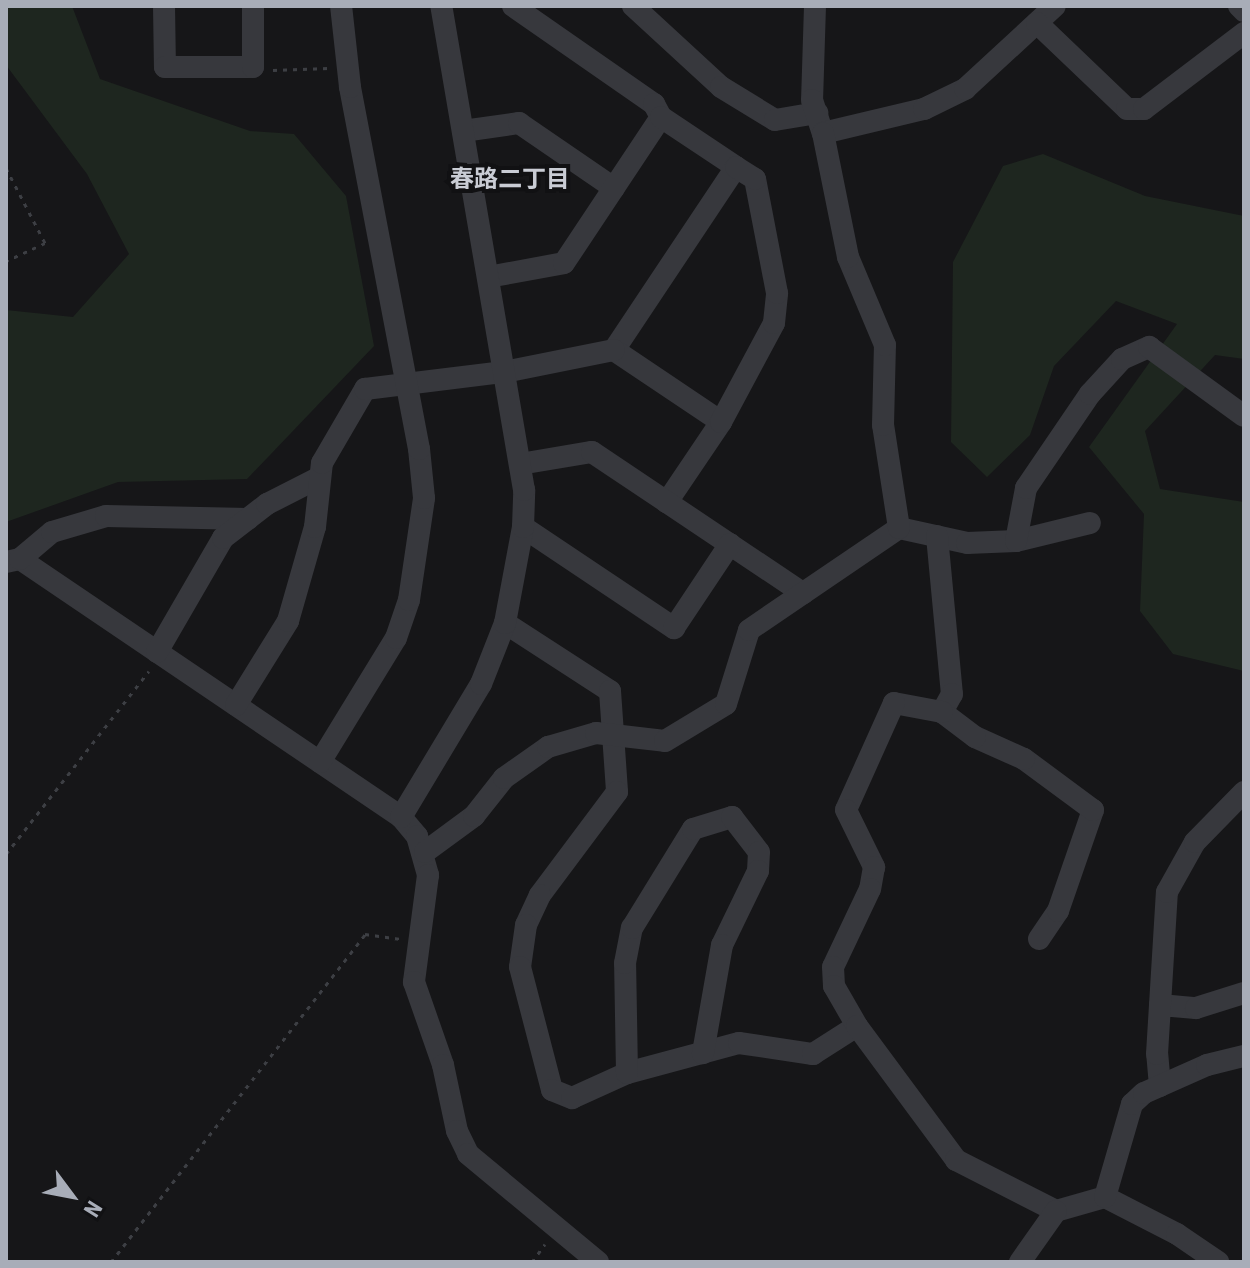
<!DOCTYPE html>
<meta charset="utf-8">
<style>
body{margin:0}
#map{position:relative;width:1250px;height:1268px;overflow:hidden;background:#161618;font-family:"Roboto Condensed","Noto Sans JP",sans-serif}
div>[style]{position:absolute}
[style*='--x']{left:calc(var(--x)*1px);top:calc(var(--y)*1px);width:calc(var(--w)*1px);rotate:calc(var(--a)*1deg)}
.green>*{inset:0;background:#1e261f}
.path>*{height:3px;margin-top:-1.5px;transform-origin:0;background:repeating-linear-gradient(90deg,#3d3f44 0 4px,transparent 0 10px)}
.minor>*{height:22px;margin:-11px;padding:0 11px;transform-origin:11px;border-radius:11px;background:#37383d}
span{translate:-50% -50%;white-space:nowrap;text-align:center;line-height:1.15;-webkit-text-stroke:8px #111113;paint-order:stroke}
.neighbourhood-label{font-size:24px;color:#c9ccd4;font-weight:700}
.frame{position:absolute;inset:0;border:8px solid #a8adb8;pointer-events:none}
.north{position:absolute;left:32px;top:1156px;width:80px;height:80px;-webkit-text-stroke:6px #111113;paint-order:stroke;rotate:122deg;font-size:22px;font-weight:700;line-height:32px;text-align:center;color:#a8adb8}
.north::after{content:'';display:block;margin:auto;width:28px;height:36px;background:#a8adb8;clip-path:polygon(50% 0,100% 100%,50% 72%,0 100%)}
</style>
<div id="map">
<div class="green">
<i style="clip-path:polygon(6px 6px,72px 6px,100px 79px,250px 131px,294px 134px,346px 196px,374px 346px,247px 479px,118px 482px,6px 522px,6px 310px,73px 317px,129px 254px,87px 174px,6px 65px)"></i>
<i style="clip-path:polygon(1043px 154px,1145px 196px,1244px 216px,1244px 359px,1215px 355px,1145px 431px,1160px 489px,1244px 502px,1244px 671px,1173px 654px,1140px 611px,1144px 514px,1089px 447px,1177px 324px,1116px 301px,1054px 366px,1030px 435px,987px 477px,951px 442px,953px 262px,1003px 166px)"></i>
</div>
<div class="path">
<i style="--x:273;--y:70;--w:56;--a:-2"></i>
<i style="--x:6;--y:168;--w:85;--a:62.5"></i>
<i style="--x:45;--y:243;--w:43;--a:155.2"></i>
<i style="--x:6;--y:854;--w:232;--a:-52"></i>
<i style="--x:111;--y:1262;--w:415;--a:-52.2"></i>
<i style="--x:365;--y:934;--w:36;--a:8"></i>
<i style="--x:532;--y:1262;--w:22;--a:-54"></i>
</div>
<div class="minor">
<i style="--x:164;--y:6;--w:61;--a:89.1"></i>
<i style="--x:165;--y:67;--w:88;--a:0"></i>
<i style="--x:253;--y:67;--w:61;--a:-90"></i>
<i style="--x:513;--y:6;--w:172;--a:34.8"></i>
<i style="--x:654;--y:104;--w:15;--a:62"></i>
<i style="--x:633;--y:6;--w:120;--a:42.6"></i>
<i style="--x:721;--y:87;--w:63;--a:31.4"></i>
<i style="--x:775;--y:120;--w:43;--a:-9.5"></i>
<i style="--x:815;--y:6;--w:94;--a:91.8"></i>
<i style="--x:812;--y:100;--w:35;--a:72"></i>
<i style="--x:823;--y:133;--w:104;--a:-13.4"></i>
<i style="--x:924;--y:109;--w:46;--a:-26"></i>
<i style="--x:965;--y:89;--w:122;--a:-42.7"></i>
<i style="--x:1239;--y:6;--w:7;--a:45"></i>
<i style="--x:1037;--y:23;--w:124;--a:43.7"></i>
<i style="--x:1127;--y:109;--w:17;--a:0"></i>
<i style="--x:1144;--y:109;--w:126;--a:-37.2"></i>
<i style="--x:463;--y:131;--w:57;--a:-8.1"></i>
<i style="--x:519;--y:123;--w:115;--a:34.4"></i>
<i style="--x:488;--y:277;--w:77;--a:-10.4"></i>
<i style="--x:564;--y:263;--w:175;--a:-56.4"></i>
<i style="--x:661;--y:117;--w:90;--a:33.7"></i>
<i style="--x:736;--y:167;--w:220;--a:123.7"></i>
<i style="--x:614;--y:350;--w:129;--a:33.9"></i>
<i style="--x:721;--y:422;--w:97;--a:124"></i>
<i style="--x:721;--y:422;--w:112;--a:-61.8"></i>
<i style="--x:774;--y:323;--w:30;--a:-84"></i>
<i style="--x:777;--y:293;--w:116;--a:-100.9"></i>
<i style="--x:755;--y:179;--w:22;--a:-148"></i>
<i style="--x:520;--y:464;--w:73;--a:-9.5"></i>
<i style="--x:592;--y:452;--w:254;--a:33.8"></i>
<i style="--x:523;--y:527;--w:182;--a:33.8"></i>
<i style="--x:674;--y:628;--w:101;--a:-56.3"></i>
<i style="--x:899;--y:528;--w:70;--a:12.4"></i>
<i style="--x:967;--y:543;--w:49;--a:-2.3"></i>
<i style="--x:1016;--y:541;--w:76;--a:-13.7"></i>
<i style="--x:937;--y:536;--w:159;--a:84.6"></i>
<i style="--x:952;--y:694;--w:21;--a:119"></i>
<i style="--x:1016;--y:541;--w:54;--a:-79.3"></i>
<i style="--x:1026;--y:488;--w:114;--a:-55.8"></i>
<i style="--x:1090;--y:394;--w:47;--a:-47.6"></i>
<i style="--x:1122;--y:359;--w:30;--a:-24"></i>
<i style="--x:1149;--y:347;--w:117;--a:36"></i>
<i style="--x:20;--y:559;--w:460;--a:34.1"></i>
<i style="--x:401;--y:817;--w:25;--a:50"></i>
<i style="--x:417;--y:836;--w:41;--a:74.2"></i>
<i style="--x:428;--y:875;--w:108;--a:97.5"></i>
<i style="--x:414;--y:982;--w:88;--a:70.7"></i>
<i style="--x:443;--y:1065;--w:67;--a:78"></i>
<i style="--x:457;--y:1131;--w:25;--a:64"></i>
<i style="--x:468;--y:1154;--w:169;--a:39.7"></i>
<i style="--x:6;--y:562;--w:14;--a:-12"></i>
<i style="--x:20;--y:559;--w:42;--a:-40.2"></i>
<i style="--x:52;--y:532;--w:56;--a:-16.5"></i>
<i style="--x:106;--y:516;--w:142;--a:1.2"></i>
<i style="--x:505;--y:623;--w:125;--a:32.9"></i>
<i style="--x:610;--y:691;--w:101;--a:86"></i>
<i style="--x:617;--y:792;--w:129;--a:126.8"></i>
<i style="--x:540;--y:895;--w:33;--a:115"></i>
<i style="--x:526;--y:925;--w:42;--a:98.1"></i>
<i style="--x:520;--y:967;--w:127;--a:75.4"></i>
<i style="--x:552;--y:1090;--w:22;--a:22"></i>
<i style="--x:572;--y:1098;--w:60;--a:-24.4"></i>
<i style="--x:627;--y:1073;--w:116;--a:-15"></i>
<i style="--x:739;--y:1043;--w:75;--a:8.5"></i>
<i style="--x:813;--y:1054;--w:52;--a:-32.5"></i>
<i style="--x:157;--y:652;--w:132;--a:-59.9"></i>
<i style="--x:223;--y:538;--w:56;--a:-37.7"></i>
<i style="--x:267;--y:504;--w:59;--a:-27"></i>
<i style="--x:236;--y:705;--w:99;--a:-58.2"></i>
<i style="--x:288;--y:621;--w:98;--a:-74"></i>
<i style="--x:315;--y:527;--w:64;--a:-83.8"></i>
<i style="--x:322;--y:463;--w:86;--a:-59.8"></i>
<i style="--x:365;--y:389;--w:140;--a:-7"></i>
<i style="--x:504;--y:372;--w:112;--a:-11.3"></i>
<i style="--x:320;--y:762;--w:145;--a:-58.5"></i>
<i style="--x:396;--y:638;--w:40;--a:-71.1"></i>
<i style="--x:409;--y:600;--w:103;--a:-81.6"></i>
<i style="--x:424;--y:498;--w:49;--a:-95.8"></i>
<i style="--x:419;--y:449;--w:369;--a:-100.8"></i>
<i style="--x:350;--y:87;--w:81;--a:-96.3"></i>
<i style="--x:401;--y:817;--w:155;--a:-59"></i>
<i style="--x:481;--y:684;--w:66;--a:-68.5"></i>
<i style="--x:505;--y:623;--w:98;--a:-79.4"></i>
<i style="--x:523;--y:527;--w:37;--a:-88"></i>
<i style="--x:524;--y:490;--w:491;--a:-99.7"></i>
<i style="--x:425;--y:852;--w:61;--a:-36.3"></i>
<i style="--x:474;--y:816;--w:48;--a:-51.7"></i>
<i style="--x:504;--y:778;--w:54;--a:-35.2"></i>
<i style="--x:548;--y:747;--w:50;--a:-16.3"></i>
<i style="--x:596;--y:733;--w:69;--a:6.6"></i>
<i style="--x:665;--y:741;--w:71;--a:-31.2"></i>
<i style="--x:726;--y:704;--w:77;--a:-72.7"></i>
<i style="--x:749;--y:630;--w:181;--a:-34.2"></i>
<i style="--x:899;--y:528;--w:104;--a:-98.8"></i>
<i style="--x:883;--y:425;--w:80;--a:-88.6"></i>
<i style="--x:885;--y:345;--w:95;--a:-112.8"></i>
<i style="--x:848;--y:257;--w:126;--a:-101.4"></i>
<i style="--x:1039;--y:939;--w:34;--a:-56"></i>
<i style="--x:1058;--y:911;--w:107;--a:-70.9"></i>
<i style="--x:1093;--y:810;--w:86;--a:-143.5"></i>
<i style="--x:1024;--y:759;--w:54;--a:-155.8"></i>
<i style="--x:975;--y:737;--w:41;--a:-142.9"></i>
<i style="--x:942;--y:712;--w:49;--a:-169.4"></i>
<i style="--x:894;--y:703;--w:117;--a:114.2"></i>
<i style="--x:846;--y:810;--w:64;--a:63.8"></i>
<i style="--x:874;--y:867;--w:22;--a:100"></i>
<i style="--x:870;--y:889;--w:86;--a:115.4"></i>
<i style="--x:833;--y:967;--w:19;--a:87"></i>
<i style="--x:834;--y:986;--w:46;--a:60.1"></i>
<i style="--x:857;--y:1026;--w:167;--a:53.5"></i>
<i style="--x:956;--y:1160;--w:112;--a:27"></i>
<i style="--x:1056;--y:1211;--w:51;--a:-15.9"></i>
<i style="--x:1105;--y:1197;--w:81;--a:27.2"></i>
<i style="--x:1177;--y:1234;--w:50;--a:34.3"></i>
<i style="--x:1160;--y:1005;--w:36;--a:5"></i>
<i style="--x:1196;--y:1008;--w:50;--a:-17.4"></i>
<i style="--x:627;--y:1073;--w:110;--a:-91"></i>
<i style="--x:625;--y:963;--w:36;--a:-79"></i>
<i style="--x:632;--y:928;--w:116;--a:-58.4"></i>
<i style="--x:693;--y:829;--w:41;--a:-17.1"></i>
<i style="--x:732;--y:817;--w:44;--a:52.4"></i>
<i style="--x:759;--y:852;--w:19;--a:93"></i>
<i style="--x:758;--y:871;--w:82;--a:115.9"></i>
<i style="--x:722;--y:945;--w:110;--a:100"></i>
<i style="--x:1160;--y:1086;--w:32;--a:-95"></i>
<i style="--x:1157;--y:1054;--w:162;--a:-86.5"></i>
<i style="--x:1167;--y:892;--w:57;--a:-60.8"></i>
<i style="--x:1195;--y:842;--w:70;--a:-45.6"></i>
<i style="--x:1105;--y:1197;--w:97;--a:-73.8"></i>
<i style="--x:1132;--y:1104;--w:16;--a:-43"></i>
<i style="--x:1144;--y:1093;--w:69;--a:-24"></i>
<i style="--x:1207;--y:1065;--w:38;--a:-14"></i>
<i style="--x:1020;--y:1262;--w:62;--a:-54.8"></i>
</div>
<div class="neighbourhood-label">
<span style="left:510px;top:180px">春路二丁目</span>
</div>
<div class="frame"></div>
<div class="north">N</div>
</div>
